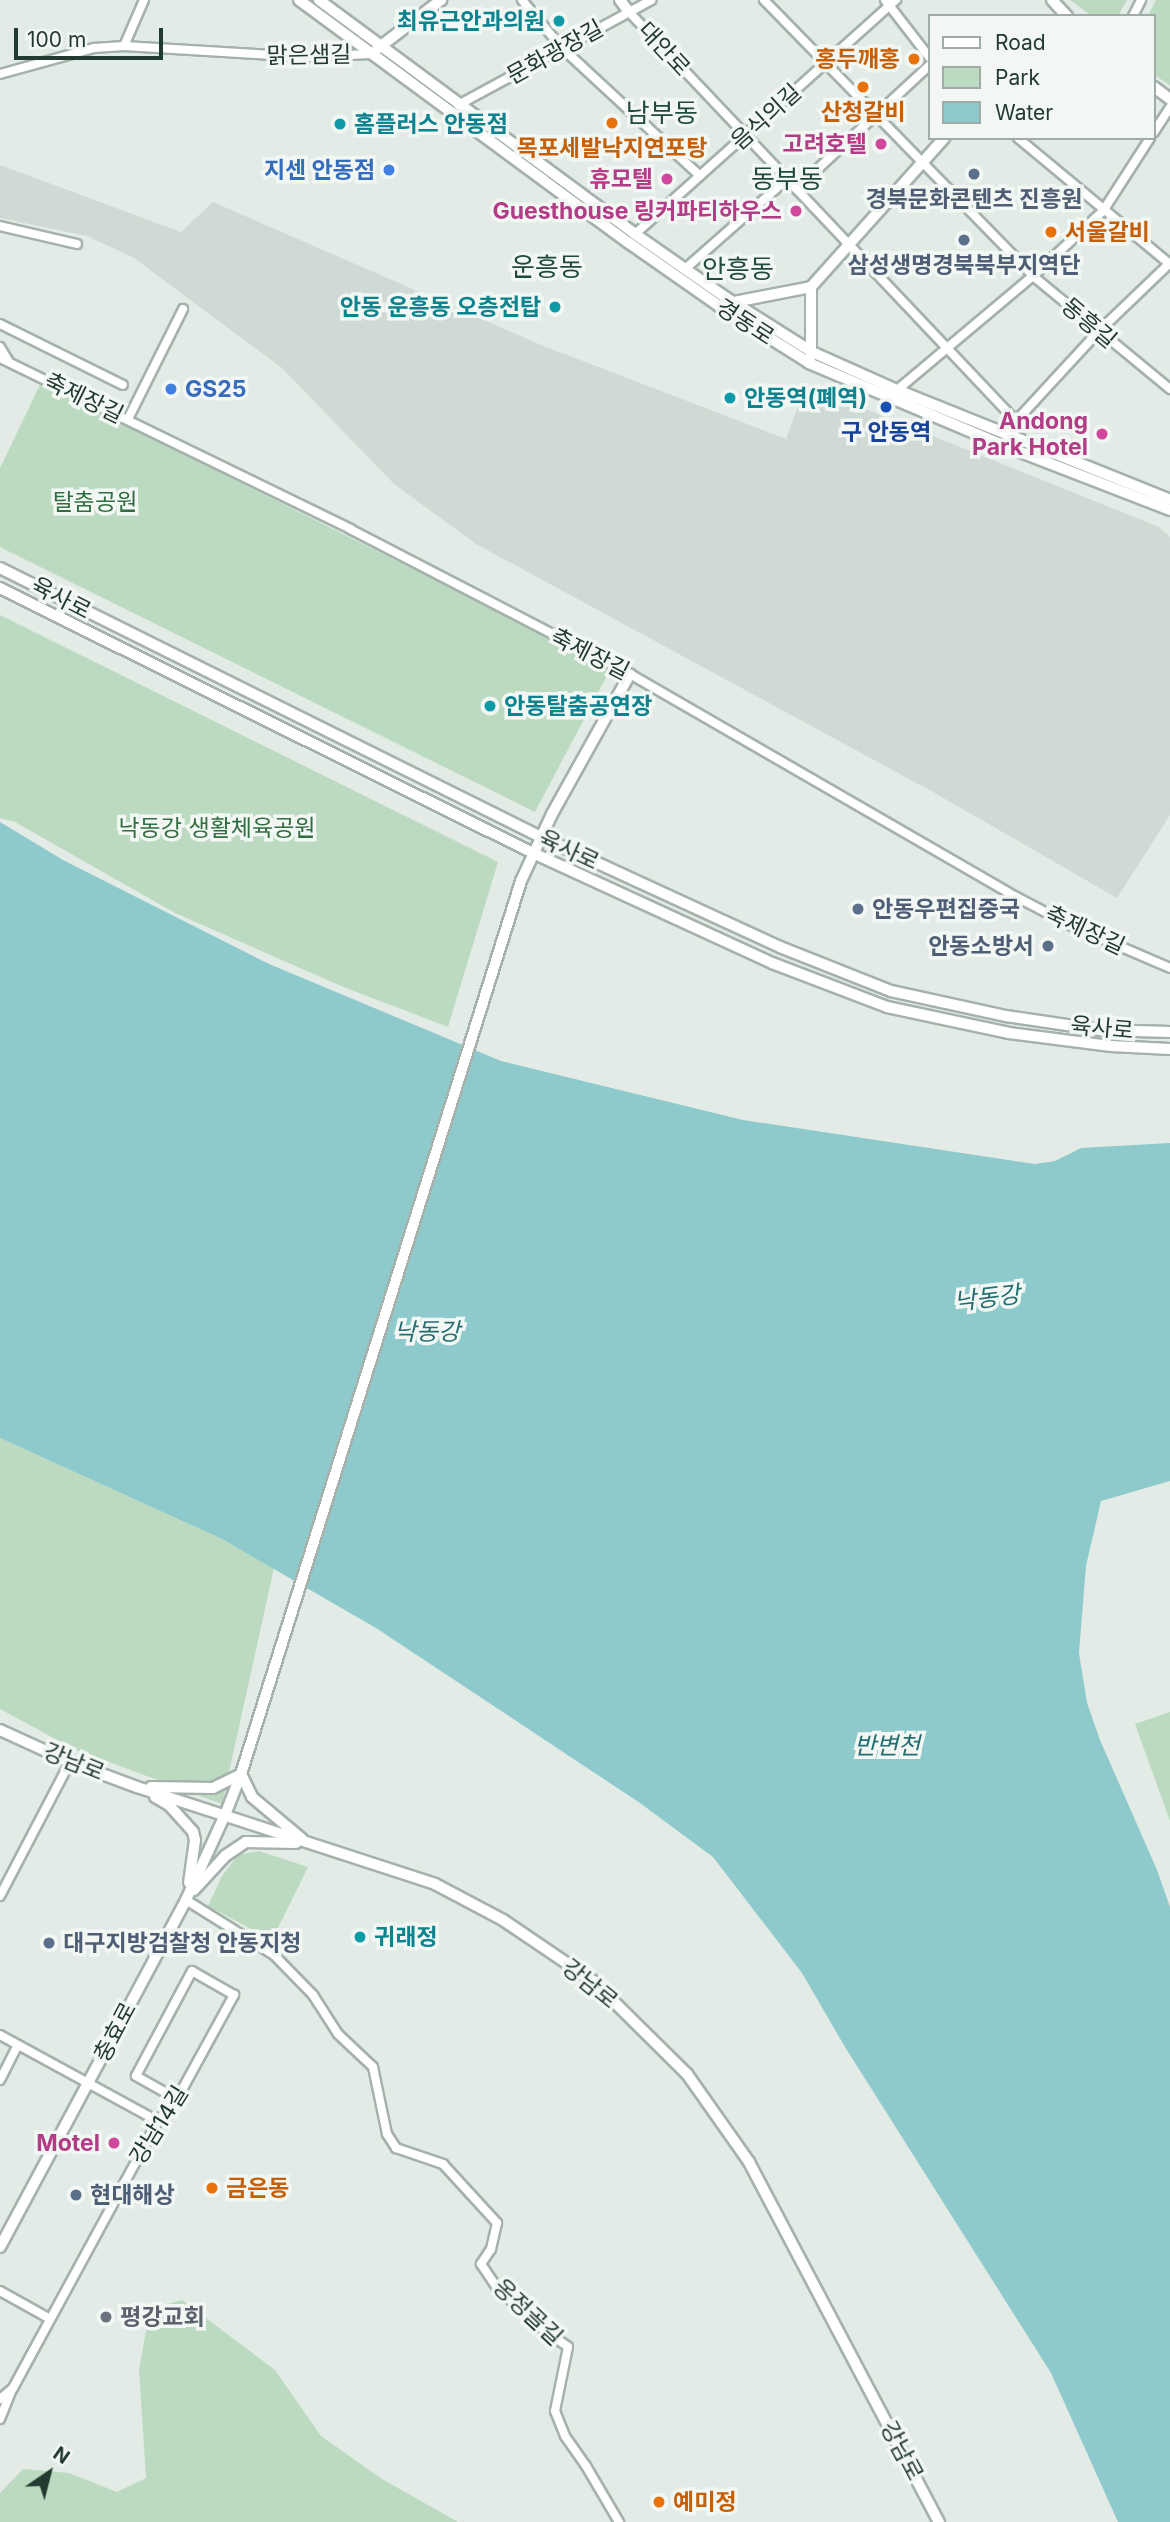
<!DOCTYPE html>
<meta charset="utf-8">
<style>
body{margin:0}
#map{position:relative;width:1170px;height:2522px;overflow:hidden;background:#e2ebe5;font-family:Inter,"Noto Sans KR",sans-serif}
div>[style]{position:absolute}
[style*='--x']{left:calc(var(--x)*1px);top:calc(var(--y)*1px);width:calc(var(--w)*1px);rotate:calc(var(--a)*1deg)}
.built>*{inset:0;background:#d0dad4}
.green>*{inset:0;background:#bcdac0}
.water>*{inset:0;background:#8ecacb}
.roads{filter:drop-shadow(2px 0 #a5b2ab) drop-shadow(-2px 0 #a5b2ab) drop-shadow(0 2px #a5b2ab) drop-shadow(0 -2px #a5b2ab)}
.minor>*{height:8px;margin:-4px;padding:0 4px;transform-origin:4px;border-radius:4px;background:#fff}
.tertiary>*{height:10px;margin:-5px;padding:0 5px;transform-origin:5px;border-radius:5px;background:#fff}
.dots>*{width:19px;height:19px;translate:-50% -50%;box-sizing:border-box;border:4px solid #f2f7f4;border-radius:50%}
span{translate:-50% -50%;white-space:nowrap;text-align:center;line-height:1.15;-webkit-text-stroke:7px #f2f7f4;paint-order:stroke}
.culture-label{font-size:23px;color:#0d838f;font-weight:700}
.right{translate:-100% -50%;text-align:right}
.left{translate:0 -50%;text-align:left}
.street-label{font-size:23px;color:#233a31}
.food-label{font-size:23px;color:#c56008;font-weight:700}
.hotel-label{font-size:23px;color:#b23c85;font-weight:700}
.shop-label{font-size:23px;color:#366cbe;font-weight:700}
.service-label{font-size:23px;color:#4e5e75;font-weight:700}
.transit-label{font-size:23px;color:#164399;font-weight:700}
.park-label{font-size:23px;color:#316d40}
.worship-label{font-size:23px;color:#5b616d;font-weight:700}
.water-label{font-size:24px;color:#236e71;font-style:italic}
.quarter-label{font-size:26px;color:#214a3a}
.legend{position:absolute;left:928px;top:14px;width:228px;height:126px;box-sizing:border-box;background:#f2f7f4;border:2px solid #9faba6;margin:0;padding:9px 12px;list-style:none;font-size:21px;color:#233a31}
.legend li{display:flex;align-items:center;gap:14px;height:35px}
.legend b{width:35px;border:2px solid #9faba6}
.north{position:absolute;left:14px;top:2438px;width:70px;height:70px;-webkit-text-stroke:5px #f2f7f4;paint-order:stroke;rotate:35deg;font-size:19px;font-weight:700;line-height:28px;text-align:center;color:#233a31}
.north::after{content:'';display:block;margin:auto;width:24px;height:32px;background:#233a31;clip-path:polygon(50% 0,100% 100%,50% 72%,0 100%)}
.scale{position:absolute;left:14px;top:28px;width:149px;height:32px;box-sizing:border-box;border:4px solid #233a31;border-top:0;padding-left:9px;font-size:21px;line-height:24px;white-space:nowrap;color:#233a31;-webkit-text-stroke:5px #f2f7f4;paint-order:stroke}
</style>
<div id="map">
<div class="built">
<i style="clip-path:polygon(0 165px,181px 232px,213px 202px,541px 345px,786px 439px,806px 385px,1159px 527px,1170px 537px,1170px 815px,1117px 898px,933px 792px,476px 544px,394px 484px,282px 368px,134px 258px,87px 236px,0 218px)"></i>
</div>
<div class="green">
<i style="clip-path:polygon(1070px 0,1127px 0,1118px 16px,1092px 16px)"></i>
<i style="clip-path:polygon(1156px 0,1170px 0,1170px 85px,1154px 75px,1154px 16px,1148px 16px)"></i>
<i style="clip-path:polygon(41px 383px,611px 668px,535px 812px,0 547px,0 468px)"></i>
<i style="clip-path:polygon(0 615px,498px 862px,448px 1027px,341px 986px,175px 913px,15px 822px,0 818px)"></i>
<i style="clip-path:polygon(0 1438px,222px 1539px,274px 1568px,222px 1804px,74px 1749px,0 1709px)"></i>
<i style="clip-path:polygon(1170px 1712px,1170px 1821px,1135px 1724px)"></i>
<i style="clip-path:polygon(259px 1851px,308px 1867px,272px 1940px,208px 1906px,222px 1876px,238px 1855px)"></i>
<i style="clip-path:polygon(182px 2300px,275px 2370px,321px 2436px,382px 2479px,458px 2522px,0 2522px,0 2493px,23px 2469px,69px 2473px,117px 2492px,146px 2478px,139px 2370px,150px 2309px)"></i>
</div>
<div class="water">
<i style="clip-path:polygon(0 822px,63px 860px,269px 964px,501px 1061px,743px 1120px,1035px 1164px,1055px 1161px,1081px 1148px,1170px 1143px,1170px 1481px,1101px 1501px,1086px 1566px,1079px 1653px,1087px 1703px,1100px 1740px,1157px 1870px,1170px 1907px,1170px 2522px,1118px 2522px,1051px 2373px,845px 2047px,802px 1973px,713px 1857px,640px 1803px,376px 1628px,222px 1539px,0 1438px)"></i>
</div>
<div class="roads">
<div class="minor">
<i style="--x:522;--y:0;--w:62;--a:50.2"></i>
<i style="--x:562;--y:48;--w:188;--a:42.8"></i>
<i style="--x:764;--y:0;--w:385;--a:45.7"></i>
<i style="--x:1033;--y:276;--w:178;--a:39.5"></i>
<i style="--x:885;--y:0;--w:73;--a:52.2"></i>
<i style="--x:629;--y:12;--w:563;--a:46.58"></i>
<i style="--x:1016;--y:421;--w:121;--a:-47.3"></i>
<i style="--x:1098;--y:332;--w:98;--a:-43.8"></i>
<i style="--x:1133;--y:16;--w:18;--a:-63"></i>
<i style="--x:124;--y:46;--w:50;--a:-66.5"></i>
<i style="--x:0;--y:74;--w:98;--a:-15.5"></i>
<i style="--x:94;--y:48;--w:30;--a:-4"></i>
<i style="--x:124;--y:46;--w:178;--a:3.5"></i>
<i style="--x:302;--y:57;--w:69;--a:-2.5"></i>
<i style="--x:458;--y:105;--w:220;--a:-28.5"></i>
<i style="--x:1154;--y:132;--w:30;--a:-57"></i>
<i style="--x:1018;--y:138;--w:197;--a:39.7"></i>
<i style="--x:796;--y:189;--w:183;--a:-42.8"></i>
<i style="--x:0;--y:226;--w:79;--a:13.2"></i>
<i style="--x:635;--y:234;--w:351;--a:-41.9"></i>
<i style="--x:685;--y:269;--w:136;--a:-41.4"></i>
<i style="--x:0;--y:324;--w:137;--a:26.4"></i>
<i style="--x:0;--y:347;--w:17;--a:59"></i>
<i style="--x:0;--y:358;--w:390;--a:26"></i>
<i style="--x:350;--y:529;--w:315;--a:27.4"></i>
<i style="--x:630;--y:674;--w:435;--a:30"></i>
<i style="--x:1007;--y:892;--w:69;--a:27.7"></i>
<i style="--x:1068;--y:924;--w:111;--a:23.3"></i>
<i style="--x:897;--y:390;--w:177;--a:-40"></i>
<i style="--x:1033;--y:276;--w:96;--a:-42.9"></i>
<i style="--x:1103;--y:211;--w:87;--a:-57.2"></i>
<i style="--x:128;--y:419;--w:123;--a:-63.4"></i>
<i style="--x:0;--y:1896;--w:151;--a:-62.4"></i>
<i style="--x:186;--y:1900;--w:104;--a:32"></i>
<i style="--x:274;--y:1955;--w:56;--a:45.7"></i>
<i style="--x:313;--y:1995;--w:46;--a:57.3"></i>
<i style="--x:338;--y:2034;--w:48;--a:43.3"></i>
<i style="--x:373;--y:2067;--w:68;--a:78.2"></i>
<i style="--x:387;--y:2134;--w:17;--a:57"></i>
<i style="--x:396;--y:2148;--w:50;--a:18.8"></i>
<i style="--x:443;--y:2164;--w:80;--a:47.5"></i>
<i style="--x:497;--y:2223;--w:27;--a:103"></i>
<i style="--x:491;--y:2249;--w:18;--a:124"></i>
<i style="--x:481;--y:2264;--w:29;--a:56"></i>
<i style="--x:497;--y:2288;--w:63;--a:41.8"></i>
<i style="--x:544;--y:2330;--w:29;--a:35"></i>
<i style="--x:568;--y:2347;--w:65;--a:101.5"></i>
<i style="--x:555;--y:2411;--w:27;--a:68"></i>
<i style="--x:565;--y:2436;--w:37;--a:55"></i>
<i style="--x:586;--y:2466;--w:65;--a:59.5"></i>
<i style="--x:0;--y:2035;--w:180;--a:28.6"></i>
<i style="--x:0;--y:2080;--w:39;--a:-63"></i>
<i style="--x:0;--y:2291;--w:57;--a:29.2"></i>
<i style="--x:0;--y:2399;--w:17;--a:-40"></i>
<i style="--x:13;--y:2388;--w:304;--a:-61.5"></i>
<i style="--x:158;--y:2121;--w:29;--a:-49"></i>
<i style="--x:177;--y:2099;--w:119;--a:-61.3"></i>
<i style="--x:234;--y:1995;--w:48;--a:-150.3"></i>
<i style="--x:192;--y:1971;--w:119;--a:118.1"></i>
<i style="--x:136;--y:2076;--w:47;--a:29.3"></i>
<i style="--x:0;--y:2419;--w:32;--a:-68"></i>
</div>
<div class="tertiary">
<i style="--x:299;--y:0;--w:410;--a:36.4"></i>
<i style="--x:629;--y:243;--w:110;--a:35"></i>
<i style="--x:719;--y:306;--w:107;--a:32.3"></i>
<i style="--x:809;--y:363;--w:215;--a:23"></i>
<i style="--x:1007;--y:447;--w:175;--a:21.1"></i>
<i style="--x:319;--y:0;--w:393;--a:36.5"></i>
<i style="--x:635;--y:234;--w:110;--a:35"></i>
<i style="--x:725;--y:297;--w:103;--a:32.3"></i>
<i style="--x:812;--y:352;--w:93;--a:24.1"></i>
<i style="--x:897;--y:390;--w:294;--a:21.9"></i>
<i style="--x:620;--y:0;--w:15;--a:53"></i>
<i style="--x:1052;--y:0;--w:22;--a:47"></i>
<i style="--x:377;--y:49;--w:81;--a:-37.4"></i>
<i style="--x:1154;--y:87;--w:20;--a:37"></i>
<i style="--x:734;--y:302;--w:78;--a:-11"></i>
<i style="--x:811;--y:356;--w:69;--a:-90"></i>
<i style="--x:811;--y:287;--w:200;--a:-48.2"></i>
<i style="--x:1009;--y:440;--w:20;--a:-70"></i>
<i style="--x:0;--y:568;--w:604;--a:26.44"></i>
<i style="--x:541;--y:837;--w:263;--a:24.7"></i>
<i style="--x:780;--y:947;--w:119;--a:21.6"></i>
<i style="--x:891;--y:991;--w:118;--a:12.3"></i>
<i style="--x:1006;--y:1016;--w:96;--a:8.4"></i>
<i style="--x:1101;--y:1030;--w:69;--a:1.7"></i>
<i style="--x:0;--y:588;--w:595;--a:26.44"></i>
<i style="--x:533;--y:853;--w:263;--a:24.7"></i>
<i style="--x:772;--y:963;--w:123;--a:20.9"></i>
<i style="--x:887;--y:1007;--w:125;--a:12"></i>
<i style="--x:1009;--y:1033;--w:103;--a:7.3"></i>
<i style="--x:1111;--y:1046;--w:59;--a:2.9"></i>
<i style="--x:0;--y:1730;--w:77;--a:24.6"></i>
<i style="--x:70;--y:1762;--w:72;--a:20.5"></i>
<i style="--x:137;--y:1787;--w:313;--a:18"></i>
<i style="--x:435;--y:1884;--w:77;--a:27.9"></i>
<i style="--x:503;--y:1920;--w:109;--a:34.1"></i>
<i style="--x:593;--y:1981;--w:132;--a:44.7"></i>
<i style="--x:687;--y:2074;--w:108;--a:54.8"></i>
<i style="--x:749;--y:2162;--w:407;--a:62.2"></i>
<i style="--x:241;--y:1774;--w:25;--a:64"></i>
<i style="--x:252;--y:1797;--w:65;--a:40"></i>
<i style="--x:151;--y:1787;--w:62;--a:0.9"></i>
<i style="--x:213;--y:1788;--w:30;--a:-26"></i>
<i style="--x:155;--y:1797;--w:16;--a:30"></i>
<i style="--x:169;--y:1805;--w:36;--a:48"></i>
<i style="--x:193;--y:1832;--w:8;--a:76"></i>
<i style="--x:195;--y:1840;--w:43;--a:97.9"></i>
<i style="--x:194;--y:1890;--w:46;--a:-47.6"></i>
<i style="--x:225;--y:1856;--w:25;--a:-34"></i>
<i style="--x:246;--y:1842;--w:50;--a:1.1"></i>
<i style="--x:0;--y:2247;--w:394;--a:-61.8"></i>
<i style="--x:186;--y:1900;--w:94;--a:-65.4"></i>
<i style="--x:225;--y:1815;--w:44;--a:-68.7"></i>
<i style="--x:241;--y:1774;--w:936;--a:-72.59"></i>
<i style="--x:521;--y:881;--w:74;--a:-65.2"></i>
<i style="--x:552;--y:814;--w:160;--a:-60.9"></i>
</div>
</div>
<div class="dots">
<i style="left:559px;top:21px;background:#0f9aa8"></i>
<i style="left:914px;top:59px;background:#e8710a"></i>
<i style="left:863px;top:87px;background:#e8710a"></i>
<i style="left:612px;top:123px;background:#e8710a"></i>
<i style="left:340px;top:124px;background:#0f9aa8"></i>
<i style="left:881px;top:144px;background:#d1479c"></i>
<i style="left:389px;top:170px;background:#3f7fe0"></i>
<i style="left:974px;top:174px;background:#5c6f8a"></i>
<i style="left:667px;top:179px;background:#d1479c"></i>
<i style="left:796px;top:211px;background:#d1479c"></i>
<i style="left:1051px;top:232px;background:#e8710a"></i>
<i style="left:964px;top:240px;background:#5c6f8a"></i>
<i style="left:555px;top:307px;background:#0f9aa8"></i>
<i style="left:171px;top:389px;background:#3f7fe0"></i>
<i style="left:730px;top:398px;background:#0f9aa8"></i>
<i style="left:886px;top:407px;background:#1a4fb4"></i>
<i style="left:1102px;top:434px;background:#d1479c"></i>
<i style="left:490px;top:706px;background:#0f9aa8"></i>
<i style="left:858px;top:909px;background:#5c6f8a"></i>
<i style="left:1048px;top:946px;background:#5c6f8a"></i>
<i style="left:360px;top:1937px;background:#0f9aa8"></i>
<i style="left:49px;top:1943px;background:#5c6f8a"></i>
<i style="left:114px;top:2143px;background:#d1479c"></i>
<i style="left:212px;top:2188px;background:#e8710a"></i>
<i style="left:76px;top:2195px;background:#5c6f8a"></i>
<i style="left:106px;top:2317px;background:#6b7280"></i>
<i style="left:659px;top:2502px;background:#e8710a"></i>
</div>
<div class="culture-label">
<span class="right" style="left:545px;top:21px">최유근안과의원</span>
<span class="left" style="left:354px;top:124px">홈플러스 안동점</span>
<span class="right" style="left:541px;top:307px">안동 운흥동 오층전탑</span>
<span class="left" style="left:744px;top:398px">안동역(폐역)</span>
<span class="left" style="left:504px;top:706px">안동탈춤공연장</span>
<span class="left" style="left:374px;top:1937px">귀래정</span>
</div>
<div class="street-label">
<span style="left:664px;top:49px;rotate:47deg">대안로</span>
<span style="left:555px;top:52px;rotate:-29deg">문화광장길</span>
<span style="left:309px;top:55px;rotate:-1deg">맑은샘길</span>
<span style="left:766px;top:117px;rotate:-42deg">음식의길</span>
<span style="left:745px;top:322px;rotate:33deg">경동로</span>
<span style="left:1089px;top:323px;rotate:40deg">동흥길</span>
<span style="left:84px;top:398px;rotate:26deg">축제장길</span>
<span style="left:61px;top:598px;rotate:27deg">육사로</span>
<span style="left:590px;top:654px;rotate:27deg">축제장길</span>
<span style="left:569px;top:850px;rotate:25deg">육사로</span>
<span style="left:1085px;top:930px;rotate:25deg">축제장길</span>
<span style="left:1102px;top:1028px;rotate:5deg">육사로</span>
<span style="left:74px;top:1762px;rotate:22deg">강남로</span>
<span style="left:590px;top:1984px;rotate:39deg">강남로</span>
<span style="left:115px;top:2032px;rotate:-62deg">충효로</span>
<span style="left:159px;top:2125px;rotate:-58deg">강남14길</span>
<span style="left:528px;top:2312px;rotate:43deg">옹정골길</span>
<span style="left:902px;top:2451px;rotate:62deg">강남로</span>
</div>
<div class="food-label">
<span class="right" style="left:900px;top:59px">홍두깨홍</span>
<span style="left:863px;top:112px">산청갈비</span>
<span style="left:612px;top:148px">목포세발낙지연포탕</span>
<span class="left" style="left:1065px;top:232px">서울갈비</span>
<span class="left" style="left:226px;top:2188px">금은동</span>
<span class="left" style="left:673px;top:2502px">예미정</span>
</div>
<div class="hotel-label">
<span class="right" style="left:867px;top:144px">고려호텔</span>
<span class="right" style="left:653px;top:179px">휴모텔</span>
<span class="right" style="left:782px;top:211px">Guesthouse 링커파티하우스</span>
<span class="right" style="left:1088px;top:434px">Andong<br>Park Hotel</span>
<span class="right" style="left:100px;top:2143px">Motel</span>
</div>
<div class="shop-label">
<span class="right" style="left:375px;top:170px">지센 안동점</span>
<span class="left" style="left:185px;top:389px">GS25</span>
</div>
<div class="service-label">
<span style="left:974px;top:199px">경북문화콘텐츠 진흥원</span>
<span style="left:964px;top:265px">삼성생명경북북부지역단</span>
<span class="left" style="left:872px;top:909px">안동우편집중국</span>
<span class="right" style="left:1034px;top:946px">안동소방서</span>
<span class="left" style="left:63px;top:1943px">대구지방검찰청 안동지청</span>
<span class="left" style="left:90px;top:2195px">현대해상</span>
</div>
<div class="transit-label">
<span style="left:886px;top:432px">구 안동역</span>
</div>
<div class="park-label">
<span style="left:95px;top:502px">탈춤공원</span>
<span style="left:217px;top:828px">낙동강 생활체육공원</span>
</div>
<div class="worship-label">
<span class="left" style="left:120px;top:2317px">평강교회</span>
</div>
<div class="water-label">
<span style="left:987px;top:1298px;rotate:-7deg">낙동강</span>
<span style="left:427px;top:1332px">낙동강</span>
<span style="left:887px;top:1746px">반변천</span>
</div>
<div class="quarter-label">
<span style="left:662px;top:113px">남부동</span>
<span style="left:787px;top:179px">동부동</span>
<span style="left:547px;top:267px">운흥동</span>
<span style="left:738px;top:269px">안흥동</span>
</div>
<ul class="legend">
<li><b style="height:9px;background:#fff"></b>Road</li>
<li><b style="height:19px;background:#bcdac0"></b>Park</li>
<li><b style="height:19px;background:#8ecacb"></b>Water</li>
</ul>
<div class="north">N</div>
<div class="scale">100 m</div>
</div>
